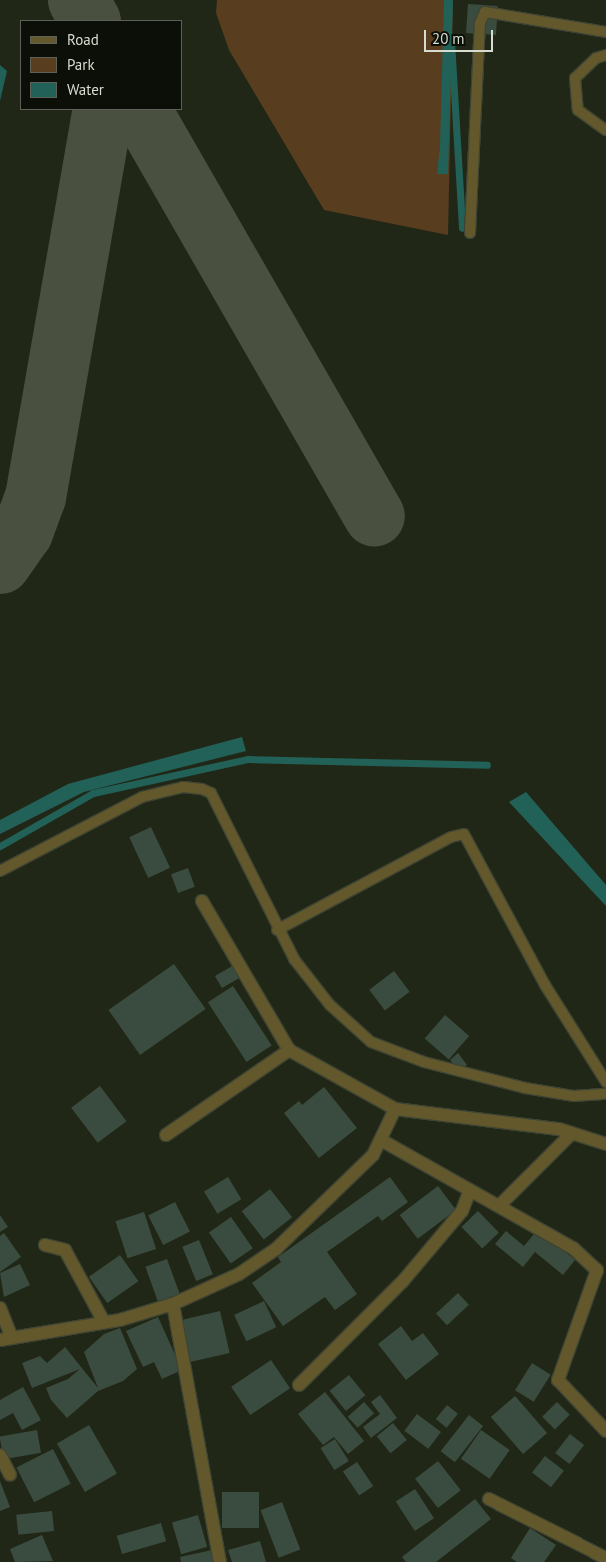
<!DOCTYPE html>
<style>
body{margin:0}
#map{position:relative;width:606px;height:1562px;overflow:hidden;background:#212716;font-family:"PT Sans",sans-serif}
div>[style]{position:absolute}
[style*='--x']{left:calc(var(--x)*1px);top:calc(var(--y)*1px);width:calc(var(--w)*1px);rotate:calc(var(--a)*1deg)}
.green>*{inset:0;background:#583d1f}
.water>*{inset:0;background:#226158}
.stream>*{height:7px;margin:-3.5px;padding:0 3.5px;transform-origin:3.5px;border-radius:3.5px;background:#226158}
.taxiway>*{height:61px;margin:-30.5px;padding:0 30.5px;transform-origin:30.5px;border-radius:30.5px;background:#4a5040}
.building>*{inset:0;background:#3a4c3f;transform-origin:0 0}
.roads{filter:drop-shadow(1px 0 #3e4434) drop-shadow(-1px 0 #3e4434) drop-shadow(0 1px #3e4434) drop-shadow(0 -1px #3e4434)}
.service>*{height:10px;margin:-5px;padding:0 5px;transform-origin:5px;border-radius:5px;background:#63582c}
.minor>*{height:12px;margin:-6px;padding:0 6px;transform-origin:6px;border-radius:6px;background:#63582c}
span{translate:-50% -50%;white-space:nowrap;text-align:center;line-height:1.15;-webkit-text-stroke:4px #0c0f08;paint-order:stroke}
.legend{position:absolute;left:20px;top:20px;width:162px;height:90px;box-sizing:border-box;background:#0c0f08;border:1px solid #5d6158;margin:0;padding:6px 9px;list-style:none;font-size:15px;color:#d7dcd0}
.legend li{display:flex;align-items:center;gap:10px;height:25px}
.legend b{width:25px;border:1px solid #5d6158}
.scale{position:absolute;left:424px;top:30px;width:69px;height:22px;box-sizing:border-box;border:2px solid #d7dcd0;border-top:0;padding-left:6px;font-size:15px;line-height:18px;white-space:nowrap;color:#d7dcd0;-webkit-text-stroke:4px #0c0f08;paint-order:stroke}
</style>
<div id="map">
<div class="green">
<i style="clip-path:polygon(217px 0,453px 0,448px 235px,324px 210px,229px 50px,216px 13px)"></i>
</div>
<div class="water">
<i style="clip-path:polygon(444px 0,453px 0,448px 174px,437px 174px,440px 146px)"></i>
<i style="clip-path:polygon(0 65px,7px 71px,0 101px)"></i>
<i style="clip-path:polygon(242px 737px,246px 751px,84px 792px,0 834px,0 820px,68px 784px)"></i>
<i style="clip-path:polygon(526px 792px,606px 885px,606px 906px,509px 802px)"></i>
</div>
<div class="stream">
<i style="--x:451;--y:41;--w:187;--a:86.6"></i>
<i style="--x:0;--y:846;--w:107;--a:-29.7"></i>
<i style="--x:93;--y:793;--w:159;--a:-12.4"></i>
<i style="--x:248;--y:759;--w:239;--a:1.4"></i>
</div>
<div class="taxiway">
<i style="--x:78;--y:0;--w:24;--a:60"></i>
<i style="--x:140;--y:109;--w:469;--a:60.1"></i>
<i style="--x:0;--y:563;--w:38;--a:-55"></i>
<i style="--x:22;--y:532;--w:37;--a:-70"></i>
<i style="--x:35;--y:497;--w:394;--a:-80.1"></i>
</div>
<div class="building">
<i style="left:468px;top:4px;width:30px;height:29px;rotate:4deg"></i>
<i style="left:151px;top:827px;width:45px;height:24px;rotate:65deg"></i>
<i style="left:188px;top:868px;width:20px;height:18px;rotate:70deg"></i>
<i style="left:174px;top:964px;width:55px;height:80px;rotate:55deg"></i>
<i style="left:234px;top:965px;width:14px;height:22px;rotate:60deg"></i>
<i style="left:394px;top:971px;width:26px;height:31px;rotate:53deg"></i>
<i style="left:233px;top:986px;width:71px;height:30px;rotate:57deg"></i>
<i style="left:445px;top:1015px;width:32px;height:31px;rotate:41deg"></i>
<i style="clip-path:polygon(458px 1053px,467px 1065px,458px 1070px,450px 1060px)"></i>
<i style="left:100px;top:1086px;width:44px;height:36px;rotate:53deg"></i>
<i style="clip-path:polygon(324px 1087px,357px 1128px,319px 1158px,284px 1113px,299px 1101px,302px 1105px)"></i>
<i style="left:228px;top:1177px;width:26px;height:28px;rotate:59deg"></i>
<i style="clip-path:polygon(390px 1177px,408px 1202px,382px 1221px,378px 1216px,327px 1252px,357px 1294px,335px 1310px,325px 1297px,283px 1326px,252px 1283px,281px 1262px,278px 1257px)"></i>
<i style="left:438px;top:1186px;width:30px;height:48px;rotate:53deg"></i>
<i style="left:270px;top:1189px;width:36px;height:36px;rotate:52deg"></i>
<i style="left:175px;top:1202px;width:33px;height:30px;rotate:63deg"></i>
<i style="left:478px;top:1211px;width:30px;height:23px;rotate:46deg"></i>
<i style="left:144px;top:1212px;width:39px;height:30px;rotate:72deg"></i>
<i style="clip-path:polygon(0 1215px,8px 1227px,0 1232px)"></i>
<i style="left:231px;top:1217px;width:38px;height:27px;rotate:55deg"></i>
<i style="clip-path:polygon(538px 1229px,575px 1260px,563px 1275px,535px 1252px,523px 1267px,495px 1244px,506px 1231px,524px 1246px)"></i>
<i style="clip-path:polygon(4px 1233px,21px 1257px,0 1272px,0 1236px)"></i>
<i style="left:199px;top:1240px;width:37px;height:18px;rotate:68deg"></i>
<i style="left:120px;top:1255px;width:32px;height:38px;rotate:55deg"></i>
<i style="left:167px;top:1259px;width:37px;height:23px;rotate:70deg"></i>
<i style="clip-path:polygon(20px 1264px,30px 1285px,4px 1297px,0 1273px)"></i>
<i style="left:458px;top:1293px;width:16px;height:30px;rotate:47deg"></i>
<i style="left:264px;top:1301px;width:29px;height:33px;rotate:65deg"></i>
<i style="left:220px;top:1311px;width:43px;height:44px;rotate:77deg"></i>
<i style="clip-path:polygon(158px 1317px,182px 1370px,162px 1379px,154px 1362px,143px 1367px,126px 1331px)"></i>
<i style="clip-path:polygon(401px 1326px,412px 1341px,423px 1333px,439px 1354px,406px 1380px,378px 1344px)"></i>
<i style="clip-path:polygon(120px 1328px,137px 1369px,123px 1381px,98px 1391px,67px 1418px,51px 1400px,46px 1388px,68px 1379px,80px 1369px,32px 1388px,22px 1363px,40px 1356px,47px 1363px,65px 1347px,98px 1388px,84px 1352px,104px 1334px)"></i>
<i style="left:271px;top:1360px;width:34px;height:48px;rotate:56deg"></i>
<i style="left:532px;top:1363px;width:22px;height:32px;rotate:32deg"></i>
<i style="left:349px;top:1375px;width:26px;height:25px;rotate:51deg"></i>
<i style="clip-path:polygon(23px 1387px,41px 1420px,22px 1430px,13px 1413px,0 1420px,0 1400px)"></i>
<i style="clip-path:polygon(325px 1392px,364px 1441px,348px 1454px,334px 1437px,323px 1445px,298px 1414px)"></i>
<i style="clip-path:polygon(380px 1395px,397px 1418px,371px 1438px,363px 1427px,380px 1414px,371px 1402px)"></i>
<i style="left:515px;top:1396px;width:49px;height:32px;rotate:49deg"></i>
<i style="left:364px;top:1402px;width:15px;height:22px;rotate:48deg"></i>
<i style="left:557px;top:1402px;width:18px;height:21px;rotate:45deg"></i>
<i style="left:447px;top:1405px;width:14px;height:18px;rotate:39deg"></i>
<i style="left:417px;top:1414px;width:30px;height:21px;rotate:37deg"></i>
<i style="left:469px;top:1415px;width:18px;height:46px;rotate:38deg"></i>
<i style="left:393px;top:1423px;width:22px;height:21px;rotate:51deg"></i>
<i style="left:89px;top:1425px;width:56px;height:37px;rotate:60deg"></i>
<i style="left:37px;top:1430px;width:23px;height:38px;rotate:80deg"></i>
<i style="left:481px;top:1430px;width:35px;height:35px;rotate:35deg"></i>
<i style="left:570px;top:1434px;width:18px;height:24px;rotate:38deg"></i>
<i style="left:335px;top:1439px;width:26px;height:17px;rotate:58deg"></i>
<i style="left:53px;top:1449px;width:39px;height:41px;rotate:63deg"></i>
<i style="left:545px;top:1456px;width:24px;height:21px;rotate:38deg"></i>
<i style="left:438px;top:1461px;width:37px;height:29px;rotate:52deg"></i>
<i style="left:357px;top:1462px;width:29px;height:17px;rotate:56deg"></i>
<i style="clip-path:polygon(0 1481px,10px 1507px,0 1511px)"></i>
<i style="left:415px;top:1489px;width:35px;height:23px;rotate:57deg"></i>
<i style="left:222px;top:1492px;width:37px;height:36px"></i>
<i style="clip-path:polygon(475px 1499px,491px 1519px,436px 1562px,406px 1562px,402px 1557px)"></i>
<i style="left:282px;top:1502px;width:51px;height:23px;rotate:69deg"></i>
<i style="left:52px;top:1511px;width:20px;height:36px;rotate:84deg"></i>
<i style="left:198px;top:1515px;width:33px;height:27px;rotate:74deg"></i>
<i style="left:161px;top:1523px;width:19px;height:46px;rotate:74deg"></i>
<i style="clip-path:polygon(530px 1528px,556px 1545px,544px 1562px,517px 1562px,511px 1558px)"></i>
<i style="clip-path:polygon(42px 1535px,53px 1561px,15px 1562px,10px 1549px)"></i>
<i style="clip-path:polygon(260px 1541px,266px 1562px,232px 1562px,228px 1550px)"></i>
<i style="clip-path:polygon(212px 1550px,215px 1562px,181px 1562px,180px 1557px)"></i>
</div>
<div class="roads">
<div class="service">
<i style="--x:606;--y:55;--w:10;--a:163"></i>
<i style="--x:596;--y:58;--w:29;--a:136"></i>
<i style="--x:575;--y:78;--w:32;--a:85"></i>
<i style="--x:578;--y:110;--w:34;--a:36"></i>
<i style="--x:470;--y:233;--w:210;--a:-87.3"></i>
<i style="--x:480;--y:23;--w:12;--a:-66"></i>
<i style="--x:485;--y:12;--w:123;--a:9.4"></i>
<i style="--x:0;--y:871;--w:160;--a:-27.5"></i>
<i style="--x:142;--y:797;--w:42;--a:-13.7"></i>
<i style="--x:183;--y:787;--w:19;--a:6"></i>
<i style="--x:202;--y:789;--w:10;--a:24"></i>
<i style="--x:211;--y:793;--w:186;--a:63.4"></i>
<i style="--x:294;--y:959;--w:58;--a:52"></i>
<i style="--x:330;--y:1005;--w:55;--a:42.1"></i>
<i style="--x:371;--y:1042;--w:57;--a:20.7"></i>
<i style="--x:424;--y:1062;--w:104;--a:14.4"></i>
<i style="--x:525;--y:1088;--w:50;--a:9.3"></i>
<i style="--x:574;--y:1096;--w:32;--a:-4"></i>
<i style="--x:277;--y:930;--w:197;--a:-28.1"></i>
<i style="--x:451;--y:837;--w:13;--a:-13"></i>
<i style="--x:464;--y:834;--w:171;--a:61.8"></i>
<i style="--x:545;--y:985;--w:115;--a:57.8"></i>
</div>
<div class="minor">
<i style="--x:202;--y:901;--w:173;--a:59.7"></i>
<i style="--x:289;--y:1050;--w:121;--a:29.1"></i>
<i style="--x:395;--y:1109;--w:165;--a:7"></i>
<i style="--x:559;--y:1129;--w:49;--a:17.7"></i>
<i style="--x:166;--y:1135;--w:150;--a:-34.6"></i>
<i style="--x:381;--y:1140;--w:220;--a:29.4"></i>
<i style="--x:573;--y:1248;--w:33;--a:43"></i>
<i style="--x:597;--y:1270;--w:117;--a:109.5"></i>
<i style="--x:558;--y:1380;--w:70;--a:46.7"></i>
<i style="--x:499;--y:1206;--w:103;--a:-45"></i>
<i style="--x:45;--y:1245;--w:21;--a:14"></i>
<i style="--x:65;--y:1250;--w:82;--a:61.6"></i>
<i style="--x:173;--y:1304;--w:262;--a:79.7"></i>
<i style="--x:0;--y:1308;--w:32;--a:68"></i>
<i style="--x:0;--y:1340;--w:122;--a:-9.5"></i>
<i style="--x:120;--y:1320;--w:55;--a:-16.8"></i>
<i style="--x:173;--y:1304;--w:72;--a:-24.4"></i>
<i style="--x:239;--y:1274;--w:45;--a:-34"></i>
<i style="--x:276;--y:1249;--w:135;--a:-44.1"></i>
<i style="--x:373;--y:1155;--w:51;--a:-64.4"></i>
<i style="--x:299;--y:1385;--w:147;--a:-45"></i>
<i style="--x:403;--y:1281;--w:92;--a:-49.9"></i>
<i style="--x:462;--y:1211;--w:22;--a:-69"></i>
<i style="--x:0;--y:1455;--w:22;--a:63"></i>
<i style="--x:489;--y:1499;--w:131;--a:26.8"></i>
</div>
</div>
<ul class="legend">
<li><b style="height:6px;background:#63582c"></b>Road</li>
<li><b style="height:14px;background:#583d1f"></b>Park</li>
<li><b style="height:14px;background:#226158"></b>Water</li>
</ul>
<div class="scale">20 m</div>
</div>
